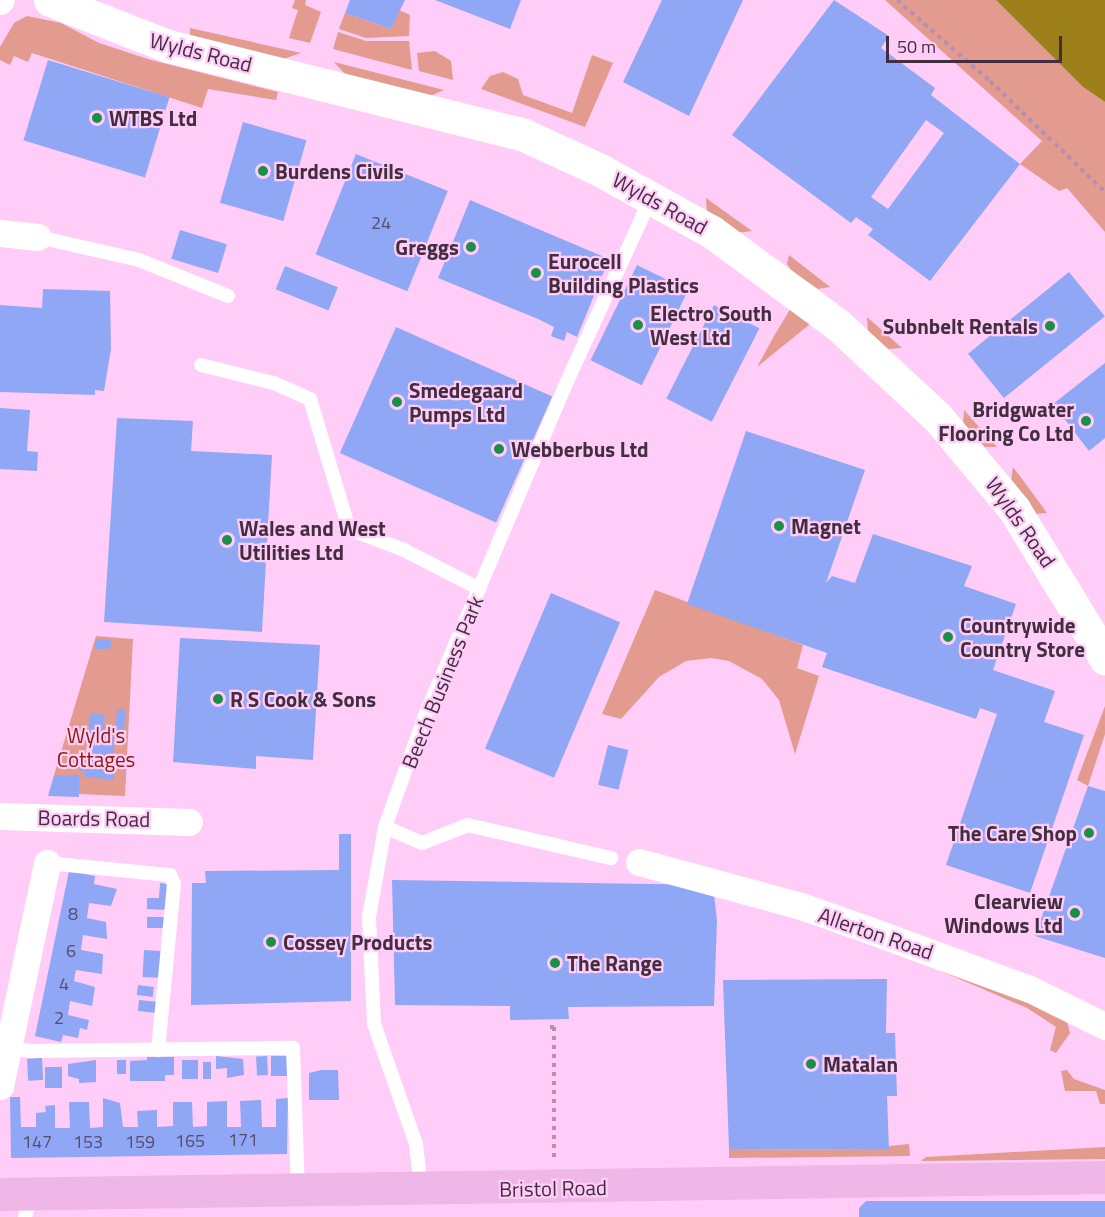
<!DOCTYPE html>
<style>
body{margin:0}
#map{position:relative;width:1105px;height:1217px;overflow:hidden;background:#ffcdf8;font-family:"Titillium Web",sans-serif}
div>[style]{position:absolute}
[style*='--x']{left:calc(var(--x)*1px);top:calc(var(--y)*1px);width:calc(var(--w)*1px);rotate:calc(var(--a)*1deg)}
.green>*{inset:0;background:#e29b8e}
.water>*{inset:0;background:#9e801b}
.building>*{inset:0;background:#90a7f6;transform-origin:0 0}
.path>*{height:4px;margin-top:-2px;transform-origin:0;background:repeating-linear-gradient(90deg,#b58fb0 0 4.5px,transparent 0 9px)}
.lane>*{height:14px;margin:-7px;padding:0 7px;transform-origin:7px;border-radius:7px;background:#fff}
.street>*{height:27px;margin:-13.5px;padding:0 13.5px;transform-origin:13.5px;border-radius:13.5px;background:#fff}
.secondary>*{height:33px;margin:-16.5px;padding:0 16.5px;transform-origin:16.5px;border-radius:16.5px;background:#fff}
.primary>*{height:33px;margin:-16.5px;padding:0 16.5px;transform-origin:16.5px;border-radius:16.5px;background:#eeb7e8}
.dots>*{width:16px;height:16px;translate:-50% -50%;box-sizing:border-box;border:3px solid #ffcdf8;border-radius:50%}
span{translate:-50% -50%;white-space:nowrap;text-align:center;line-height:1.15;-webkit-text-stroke:4.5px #ffcdf8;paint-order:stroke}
.number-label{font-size:18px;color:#564c6d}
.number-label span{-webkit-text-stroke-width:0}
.street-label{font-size:21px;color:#422e3f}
.poi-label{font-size:21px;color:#422e3f;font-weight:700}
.left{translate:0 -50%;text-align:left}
.right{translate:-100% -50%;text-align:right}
.park-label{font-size:21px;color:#891b0d}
.scale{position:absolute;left:886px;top:36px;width:176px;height:27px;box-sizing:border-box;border:3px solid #422e3f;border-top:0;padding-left:8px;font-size:18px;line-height:21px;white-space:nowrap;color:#422e3f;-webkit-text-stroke:4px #ffcdf8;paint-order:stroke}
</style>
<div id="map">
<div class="green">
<i style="clip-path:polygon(295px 0,306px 0,305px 5px,321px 12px,310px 43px,289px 38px,298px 10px,292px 8px)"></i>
<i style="clip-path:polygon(885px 0,996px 0,1083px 87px,1105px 102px,1105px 232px,1067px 188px,1059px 191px,1020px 164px,1042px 141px)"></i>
<i style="clip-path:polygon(399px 10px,410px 15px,409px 36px,366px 38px,339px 29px,345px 13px,391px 29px)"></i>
<i style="clip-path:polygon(27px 16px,61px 23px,99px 43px,151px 60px,278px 92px,276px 100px,208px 89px,202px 108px,32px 53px,28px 62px,14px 56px,10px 65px,0 60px,0 47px,14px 23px)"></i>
<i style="clip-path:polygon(190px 28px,301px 53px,283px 59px,190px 35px)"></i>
<i style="clip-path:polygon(338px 32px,366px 41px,409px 41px,412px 70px,333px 49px)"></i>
<i style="clip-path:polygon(435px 51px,451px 61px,453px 80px,419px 71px,417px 53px)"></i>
<i style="clip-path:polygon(592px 55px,613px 63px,585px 127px,481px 89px,490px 76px,503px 72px,518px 79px,523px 95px,572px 113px)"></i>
<i style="clip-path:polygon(334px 62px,444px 90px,430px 96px,345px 74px)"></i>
<i style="clip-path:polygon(706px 198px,752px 231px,736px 233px,707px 213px)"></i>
<i style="clip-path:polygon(789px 255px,830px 287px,818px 289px,792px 271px,787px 264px)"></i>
<i style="clip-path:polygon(794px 303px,815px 320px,757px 367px,774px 336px)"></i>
<i style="clip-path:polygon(867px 317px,902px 348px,887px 349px,868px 332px)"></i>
<i style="clip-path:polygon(964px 410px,997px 447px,985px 447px,963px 425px)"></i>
<i style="clip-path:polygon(1013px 467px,1034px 495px,1047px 513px,1035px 514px,1011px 482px)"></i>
<i style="clip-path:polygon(655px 590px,803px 645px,797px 668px,819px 676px,795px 754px,779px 700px,762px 679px,729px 661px,711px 658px,686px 661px,659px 677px,621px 719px,602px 714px)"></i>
<i style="clip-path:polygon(96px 636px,133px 639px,125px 796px,79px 794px,79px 775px,54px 775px)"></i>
<i style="clip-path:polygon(1105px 706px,1105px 734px,1088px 786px,1077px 780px)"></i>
<i style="clip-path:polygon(941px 967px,1066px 1018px,1070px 1033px,1056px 1053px,1050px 1050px,1056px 1027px,1027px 1008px,941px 971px)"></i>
<i style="clip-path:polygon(1067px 1070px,1074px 1079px,1105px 1090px,1105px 1104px,1100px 1104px,1096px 1091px,1065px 1091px,1061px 1071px)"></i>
<i style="clip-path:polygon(909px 1144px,910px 1156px,729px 1158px,729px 1149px,888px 1150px,889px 1146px)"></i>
<i style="clip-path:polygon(1105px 1147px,1105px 1159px,921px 1161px,926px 1157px)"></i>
</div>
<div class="water">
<i style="clip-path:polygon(996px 0,1105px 0,1105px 102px,1083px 87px)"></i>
</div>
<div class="building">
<i style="clip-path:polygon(350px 0,405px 0,391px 29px,345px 13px)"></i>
<i style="clip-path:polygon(435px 0,521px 0,510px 29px)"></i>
<i style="clip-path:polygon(662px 0,743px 0,689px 116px,623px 82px)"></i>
<i style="clip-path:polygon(evenodd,834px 0,889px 36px,881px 48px,935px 88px,931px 95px,1020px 164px,930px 281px,868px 235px,873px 229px,856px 217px,851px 223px,732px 135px,834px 0,926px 120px,944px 133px,888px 209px,871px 197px,926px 120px)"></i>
<i style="left:48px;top:60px;width:127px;height:84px;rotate:17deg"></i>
<i style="left:243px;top:122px;width:66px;height:84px;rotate:16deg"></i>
<i style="left:356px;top:154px;width:99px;height:108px;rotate:22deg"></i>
<i style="clip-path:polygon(470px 200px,609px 259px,577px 337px,567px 332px,564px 341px,551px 336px,554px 327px,538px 319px,438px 278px)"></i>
<i style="left:180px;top:230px;width:49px;height:30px;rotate:17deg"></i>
<i style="left:637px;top:265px;width:57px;height:106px;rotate:26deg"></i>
<i style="left:285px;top:266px;width:57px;height:25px;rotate:22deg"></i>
<i style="left:1069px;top:272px;width:57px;height:130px;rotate:51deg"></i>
<i style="clip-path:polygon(43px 289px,110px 291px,111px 349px,104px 391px,95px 390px,95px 395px,0 392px,0 305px,42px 308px)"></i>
<i style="left:714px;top:305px;width:51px;height:105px;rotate:27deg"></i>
<i style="left:396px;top:327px;width:171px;height:138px;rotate:24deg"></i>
<i style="clip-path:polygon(1105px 363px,1105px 438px,1089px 451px,1053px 404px)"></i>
<i style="clip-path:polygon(0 408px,30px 410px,27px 451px,38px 452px,37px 471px,0 469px)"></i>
<i style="clip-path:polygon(117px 418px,193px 421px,191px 451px,272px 455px,262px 632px,104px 622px)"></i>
<i style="clip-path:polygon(746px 431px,865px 470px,826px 583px,832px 576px,855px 583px,873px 534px,972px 566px,964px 586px,1016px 604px,993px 670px,1055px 691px,1044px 722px,1084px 735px,1030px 893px,946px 865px,997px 714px,980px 708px,976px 719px,822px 667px,827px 653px,687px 604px)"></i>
<i style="left:551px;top:593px;width:75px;height:169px;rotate:23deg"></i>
<i style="clip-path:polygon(180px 638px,320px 645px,313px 760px,256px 756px,256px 769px,173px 762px)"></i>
<i style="clip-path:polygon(96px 639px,111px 640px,110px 649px,95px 649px)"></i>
<i style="left:117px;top:709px;width:9px;height:22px;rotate:6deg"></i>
<i style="clip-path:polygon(90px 713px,105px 715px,103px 736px,114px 737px,114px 780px,84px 777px,85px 771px,80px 771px,81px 761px,86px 761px)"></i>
<i style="left:608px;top:745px;width:21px;height:41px;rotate:14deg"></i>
<i style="clip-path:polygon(54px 775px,79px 775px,79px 797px,48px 796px)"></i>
<i style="clip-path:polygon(1088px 786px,1105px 791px,1105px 958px,1035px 936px)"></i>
<i style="clip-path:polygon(339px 834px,351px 834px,351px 1001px,191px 1005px,192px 883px,206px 883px,205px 871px,339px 870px)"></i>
<i style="clip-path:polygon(69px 871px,95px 876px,94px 884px,117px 889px,111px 906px,89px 903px,87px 918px,106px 922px,107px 939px,83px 935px,81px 950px,103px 954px,102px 974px,76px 970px,74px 981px,95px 987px,92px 1006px,70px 1001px,68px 1015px,89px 1020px,87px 1030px,80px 1028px,78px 1038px,63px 1035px,61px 1042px,35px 1036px)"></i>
<i style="clip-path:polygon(392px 880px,713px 885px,717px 921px,714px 1006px,568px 1007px,569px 1019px,510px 1020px,510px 1006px,395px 1005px)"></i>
<i style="clip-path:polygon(160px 883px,168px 884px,167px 910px,147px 909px,147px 898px,159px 898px)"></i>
<i style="left:164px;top:917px;width:11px;height:17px;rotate:90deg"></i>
<i style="left:144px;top:950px;width:17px;height:27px;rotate:3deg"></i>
<i style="clip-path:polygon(887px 979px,886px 1033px,895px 1033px,897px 1096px,887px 1096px,889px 1150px,729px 1149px,723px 980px)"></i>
<i style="left:138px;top:985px;width:16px;height:10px;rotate:7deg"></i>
<i style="left:139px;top:1000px;width:19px;height:11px;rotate:6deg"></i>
<i style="clip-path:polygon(216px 1056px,243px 1059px,244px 1075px,227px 1078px,227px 1068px,216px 1069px)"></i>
<i style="left:267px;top:1056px;width:19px;height:11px;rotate:87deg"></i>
<i style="left:271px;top:1056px;width:16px;height:20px"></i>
<i style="clip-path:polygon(147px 1057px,174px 1057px,174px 1075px,165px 1075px,165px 1081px,130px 1081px,130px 1061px,147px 1060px)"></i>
<i style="left:42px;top:1058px;width:22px;height:15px;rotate:87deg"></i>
<i style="clip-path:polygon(96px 1060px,96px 1082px,79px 1083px,79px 1079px,68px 1076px,68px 1064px)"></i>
<i style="left:117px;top:1060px;width:9px;height:14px"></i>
<i style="left:182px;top:1060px;width:16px;height:19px"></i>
<i style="left:203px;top:1062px;width:8px;height:17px"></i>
<i style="left:45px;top:1067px;width:17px;height:21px"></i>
<i style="clip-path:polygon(321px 1070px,338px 1070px,339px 1100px,309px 1100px,309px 1073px)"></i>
<i style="clip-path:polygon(10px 1097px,20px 1097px,21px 1127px,36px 1127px,36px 1113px,46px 1112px,45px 1106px,55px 1105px,55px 1128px,70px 1128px,69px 1102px,89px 1102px,90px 1128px,103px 1127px,103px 1098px,120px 1103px,123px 1127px,138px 1127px,137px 1111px,157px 1110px,157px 1127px,173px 1126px,173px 1102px,192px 1102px,193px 1127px,207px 1126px,207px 1102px,227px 1101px,227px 1127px,241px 1127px,240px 1101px,261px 1100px,262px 1127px,276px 1127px,276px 1099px,288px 1098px,287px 1154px,11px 1158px)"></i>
<i style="clip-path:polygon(866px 1201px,1105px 1201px,1105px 1217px,859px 1217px,859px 1208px)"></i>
</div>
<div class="path">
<i style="--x:897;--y:0;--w:123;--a:41.1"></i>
<i style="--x:990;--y:81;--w:160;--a:44"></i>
<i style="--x:550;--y:1027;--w:4;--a:0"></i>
<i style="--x:554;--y:1027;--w:133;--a:90"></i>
</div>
<div class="lane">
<i style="--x:38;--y:237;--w:104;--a:12.8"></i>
<i style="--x:139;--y:260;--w:96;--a:22"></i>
<i style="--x:201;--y:365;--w:75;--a:13.9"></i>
<i style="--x:274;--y:383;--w:39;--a:24"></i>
<i style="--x:310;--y:399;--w:136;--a:73.3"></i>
<i style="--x:349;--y:529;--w:59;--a:20.9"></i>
<i style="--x:404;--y:550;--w:85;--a:27.2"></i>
<i style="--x:385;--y:827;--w:40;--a:23.4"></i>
<i style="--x:422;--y:843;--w:49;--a:-21.4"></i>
<i style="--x:468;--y:825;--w:147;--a:13"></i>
<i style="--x:47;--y:863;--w:124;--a:5.6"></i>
<i style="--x:170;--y:875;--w:10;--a:66"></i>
<i style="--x:174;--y:884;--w:167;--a:95.5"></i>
<i style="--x:8;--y:1048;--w:21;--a:8"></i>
<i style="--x:29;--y:1051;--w:264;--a:-0.7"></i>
<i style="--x:293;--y:1048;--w:143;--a:88"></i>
<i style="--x:421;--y:1188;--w:44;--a:-96.5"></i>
<i style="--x:416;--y:1144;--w:127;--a:-109.3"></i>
<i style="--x:374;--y:1024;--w:107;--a:-92.7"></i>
<i style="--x:369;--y:917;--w:91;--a:-79.9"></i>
<i style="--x:385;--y:827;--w:116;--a:-70.3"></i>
<i style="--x:424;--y:718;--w:358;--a:-67"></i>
<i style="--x:564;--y:388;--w:209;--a:-65.4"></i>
<i style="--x:25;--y:1217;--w:24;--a:-75"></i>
</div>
<div class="street">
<i style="--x:0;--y:1;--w:1;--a:-45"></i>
<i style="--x:0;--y:233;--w:38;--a:6"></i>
<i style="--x:0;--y:816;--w:189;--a:1.8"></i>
<i style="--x:639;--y:862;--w:168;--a:15.2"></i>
<i style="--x:801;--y:906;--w:75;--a:19.4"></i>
<i style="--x:872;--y:931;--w:168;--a:20.2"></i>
<i style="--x:1030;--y:989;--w:84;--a:26.3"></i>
<i style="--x:0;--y:1086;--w:228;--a:-78.1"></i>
</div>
<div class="secondary">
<i style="--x:50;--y:0;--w:127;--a:21.3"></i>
<i style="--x:168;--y:46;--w:367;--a:14"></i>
<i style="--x:524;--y:135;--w:84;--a:24.7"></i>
<i style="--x:600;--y:170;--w:128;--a:29"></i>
<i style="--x:712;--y:232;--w:155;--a:36.4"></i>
<i style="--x:837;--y:324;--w:138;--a:42.9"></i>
<i style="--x:938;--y:418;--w:119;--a:50.1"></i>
<i style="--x:1014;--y:509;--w:175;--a:58.6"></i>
</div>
<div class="primary">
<i style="--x:0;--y:1194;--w:1105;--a:-0.88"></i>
</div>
<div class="dots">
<i style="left:97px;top:118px;background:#1b8e48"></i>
<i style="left:263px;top:171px;background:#1b8e48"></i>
<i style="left:471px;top:247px;background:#1b8e48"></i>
<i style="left:536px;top:273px;background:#1b8e48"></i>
<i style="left:638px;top:325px;background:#1b8e48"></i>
<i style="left:1050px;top:326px;background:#1b8e48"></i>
<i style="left:397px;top:402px;background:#1b8e48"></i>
<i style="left:1086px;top:421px;background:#1b8e48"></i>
<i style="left:499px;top:449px;background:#1b8e48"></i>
<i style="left:779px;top:526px;background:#1b8e48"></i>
<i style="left:227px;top:540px;background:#1b8e48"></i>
<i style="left:948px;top:637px;background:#1b8e48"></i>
<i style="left:218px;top:699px;background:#1b8e48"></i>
<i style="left:1089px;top:833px;background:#1b8e48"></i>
<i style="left:1075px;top:913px;background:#1b8e48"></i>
<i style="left:271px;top:942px;background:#1b8e48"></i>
<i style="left:555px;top:963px;background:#1b8e48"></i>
<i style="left:811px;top:1064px;background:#1b8e48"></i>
</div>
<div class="number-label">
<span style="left:381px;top:223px">24</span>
<span style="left:73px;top:914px">8</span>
<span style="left:71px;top:951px">6</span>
<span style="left:64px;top:984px">4</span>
<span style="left:59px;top:1018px">2</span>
<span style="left:243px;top:1140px">171</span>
<span style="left:190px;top:1141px">165</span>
<span style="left:37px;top:1142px">147</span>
<span style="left:88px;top:1142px">153</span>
<span style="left:140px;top:1142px">159</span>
</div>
<div class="street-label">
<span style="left:201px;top:52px;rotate:14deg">Wylds Road</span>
<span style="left:660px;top:203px;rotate:29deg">Wylds Road</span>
<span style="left:1021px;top:522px;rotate:55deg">Wylds Road</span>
<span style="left:442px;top:682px;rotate:-68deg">Beech Business Park</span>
<span style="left:94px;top:818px;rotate:1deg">Boards Road</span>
<span style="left:876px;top:933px;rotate:19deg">Allerton Road</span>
<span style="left:553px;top:1188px;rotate:-1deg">Bristol Road</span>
</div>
<div class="poi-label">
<span class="left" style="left:109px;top:118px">WTBS Ltd</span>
<span class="left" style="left:275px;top:171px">Burdens Civils</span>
<span class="right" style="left:459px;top:247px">Greggs</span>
<span class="left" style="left:548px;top:273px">Eurocell<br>Building Plastics</span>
<span class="left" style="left:650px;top:325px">Electro South<br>West Ltd</span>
<span class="right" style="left:1038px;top:326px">Subnbelt Rentals</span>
<span class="left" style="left:409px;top:402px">Smedegaard<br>Pumps Ltd</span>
<span class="right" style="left:1074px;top:421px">Bridgwater<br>Flooring Co Ltd</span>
<span class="left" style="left:511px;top:449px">Webberbus Ltd</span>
<span class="left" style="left:791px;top:526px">Magnet</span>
<span class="left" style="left:239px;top:540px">Wales and West<br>Utilities Ltd</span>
<span class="left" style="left:960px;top:637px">Countrywide<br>Country Store</span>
<span class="left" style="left:230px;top:699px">R S Cook &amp; Sons</span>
<span class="right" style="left:1077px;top:833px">The Care Shop</span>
<span class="right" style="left:1063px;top:913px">Clearview<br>Windows Ltd</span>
<span class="left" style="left:283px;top:942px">Cossey Products</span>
<span class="left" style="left:567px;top:963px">The Range</span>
<span class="left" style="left:823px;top:1064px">Matalan</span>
</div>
<div class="park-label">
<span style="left:96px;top:747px">Wyld's<br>Cottages</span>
</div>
<div class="scale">50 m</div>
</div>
